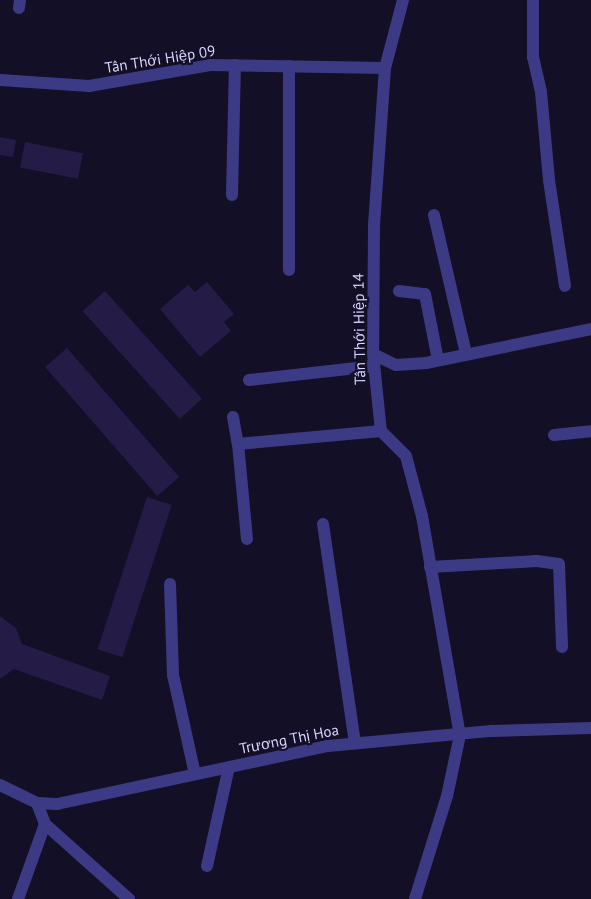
<!DOCTYPE html>
<meta charset="utf-8">
<style>
body{margin:0}
#map{position:relative;width:591px;height:899px;overflow:hidden;background:#130f26;font-family:"PT Sans",sans-serif}
div>[style]{position:absolute}
[style*='--x']{left:calc(var(--x)*1px);top:calc(var(--y)*1px);width:calc(var(--w)*1px);rotate:calc(var(--a)*1deg)}
.building>*{inset:0;background:#241b47;transform-origin:0 0}
.minor>*{height:12px;margin:-6px;padding:0 6px;transform-origin:6px;border-radius:6px;background:#3d3a85}
span{translate:-50% -50%;white-space:nowrap;text-align:center;line-height:1.15;-webkit-text-stroke:4.5px #130f26;paint-order:stroke}
.street-label{font-size:15px;color:#d9d4ff}
</style>
<div id="map">
<div class="building">
<i style="clip-path:polygon(0 137px,16px 140px,13px 157px,0 155px)"></i>
<i style="left:25px;top:142px;width:59px;height:26px;rotate:11deg"></i>
<i style="clip-path:polygon(207px 282px,234px 314px,224px 322px,231px 331px,200px 357px,160px 309px,188px 285px,195px 292px)"></i>
<i style="left:105px;top:291px;width:145px;height:30px;rotate:48deg"></i>
<i style="left:67px;top:348px;width:171px;height:29px;rotate:49deg"></i>
<i style="left:147px;top:497px;width:26px;height:160px;rotate:18deg"></i>
<i style="clip-path:polygon(0 616px,16px 628px,22px 644px,110px 676px,102px 700px,14px 669px,0 679px)"></i>
</div>
<div class="minor">
<i style="--x:403;--y:0;--w:70;--a:104.8"></i>
<i style="--x:385;--y:68;--w:157;--a:94"></i>
<i style="--x:374;--y:225;--w:129;--a:90.4"></i>
<i style="--x:373;--y:354;--w:77;--a:84.1"></i>
<i style="--x:381;--y:431;--w:35;--a:45"></i>
<i style="--x:406;--y:456;--w:62;--a:75.1"></i>
<i style="--x:422;--y:516;--w:222;--a:80.2"></i>
<i style="--x:460;--y:735;--w:62;--a:102"></i>
<i style="--x:447;--y:796;--w:108;--a:107.3"></i>
<i style="--x:533;--y:0;--w:57;--a:90"></i>
<i style="--x:533;--y:57;--w:36;--a:77"></i>
<i style="--x:541;--y:92;--w:88;--a:84.8"></i>
<i style="--x:549;--y:180;--w:107;--a:81.4"></i>
<i style="--x:19;--y:8;--w:8;--a:-83"></i>
<i style="--x:289;--y:66;--w:204;--a:90"></i>
<i style="--x:0;--y:80;--w:89;--a:3.9"></i>
<i style="--x:89;--y:86;--w:123;--a:-9.8"></i>
<i style="--x:210;--y:65;--w:175;--a:1"></i>
<i style="--x:232;--y:195;--w:130;--a:-88.7"></i>
<i style="--x:434;--y:215;--w:143;--a:77"></i>
<i style="--x:399;--y:291;--w:26;--a:7"></i>
<i style="--x:425;--y:294;--w:67;--a:78.9"></i>
<i style="--x:373;--y:354;--w:25;--a:26"></i>
<i style="--x:396;--y:365;--w:30;--a:-4"></i>
<i style="--x:426;--y:363;--w:168;--a:-11.6"></i>
<i style="--x:249;--y:380;--w:126;--a:-6.4"></i>
<i style="--x:233;--y:417;--w:27;--a:80"></i>
<i style="--x:554;--y:435;--w:37;--a:-6"></i>
<i style="--x:323;--y:524;--w:221;--a:81.7"></i>
<i style="--x:247;--y:539;--w:95;--a:-95.4"></i>
<i style="--x:238;--y:444;--w:144;--a:-5.2"></i>
<i style="--x:430;--y:567;--w:107;--a:-3.2"></i>
<i style="--x:537;--y:561;--w:22;--a:8"></i>
<i style="--x:559;--y:564;--w:83;--a:87.9"></i>
<i style="--x:170;--y:584;--w:91;--a:88.1"></i>
<i style="--x:173;--y:675;--w:101;--a:77.5"></i>
<i style="--x:0;--y:785;--w:41;--a:25.9"></i>
<i style="--x:37;--y:803;--w:20;--a:3"></i>
<i style="--x:57;--y:804;--w:277;--a:-12.1"></i>
<i style="--x:328;--y:746;--w:164;--a:-5.3"></i>
<i style="--x:491;--y:731;--w:100;--a:-1.7"></i>
<i style="--x:37;--y:803;--w:22;--a:69"></i>
<i style="--x:45;--y:824;--w:113;--a:41.8"></i>
<i style="--x:207;--y:866;--w:101;--a:-77.5"></i>
<i style="--x:18;--y:899;--w:80;--a:-70.2"></i>
</div>
<div class="street-label">
<span style="left:160px;top:59px;rotate:-9deg">Tân Thới Hiệp 09</span>
<span style="left:359px;top:329px;rotate:-91deg">Tân Thới Hiệp 14</span>
<span style="left:289px;top:739px;rotate:-11deg">Trương Thị Hoa</span>
</div>
</div>
